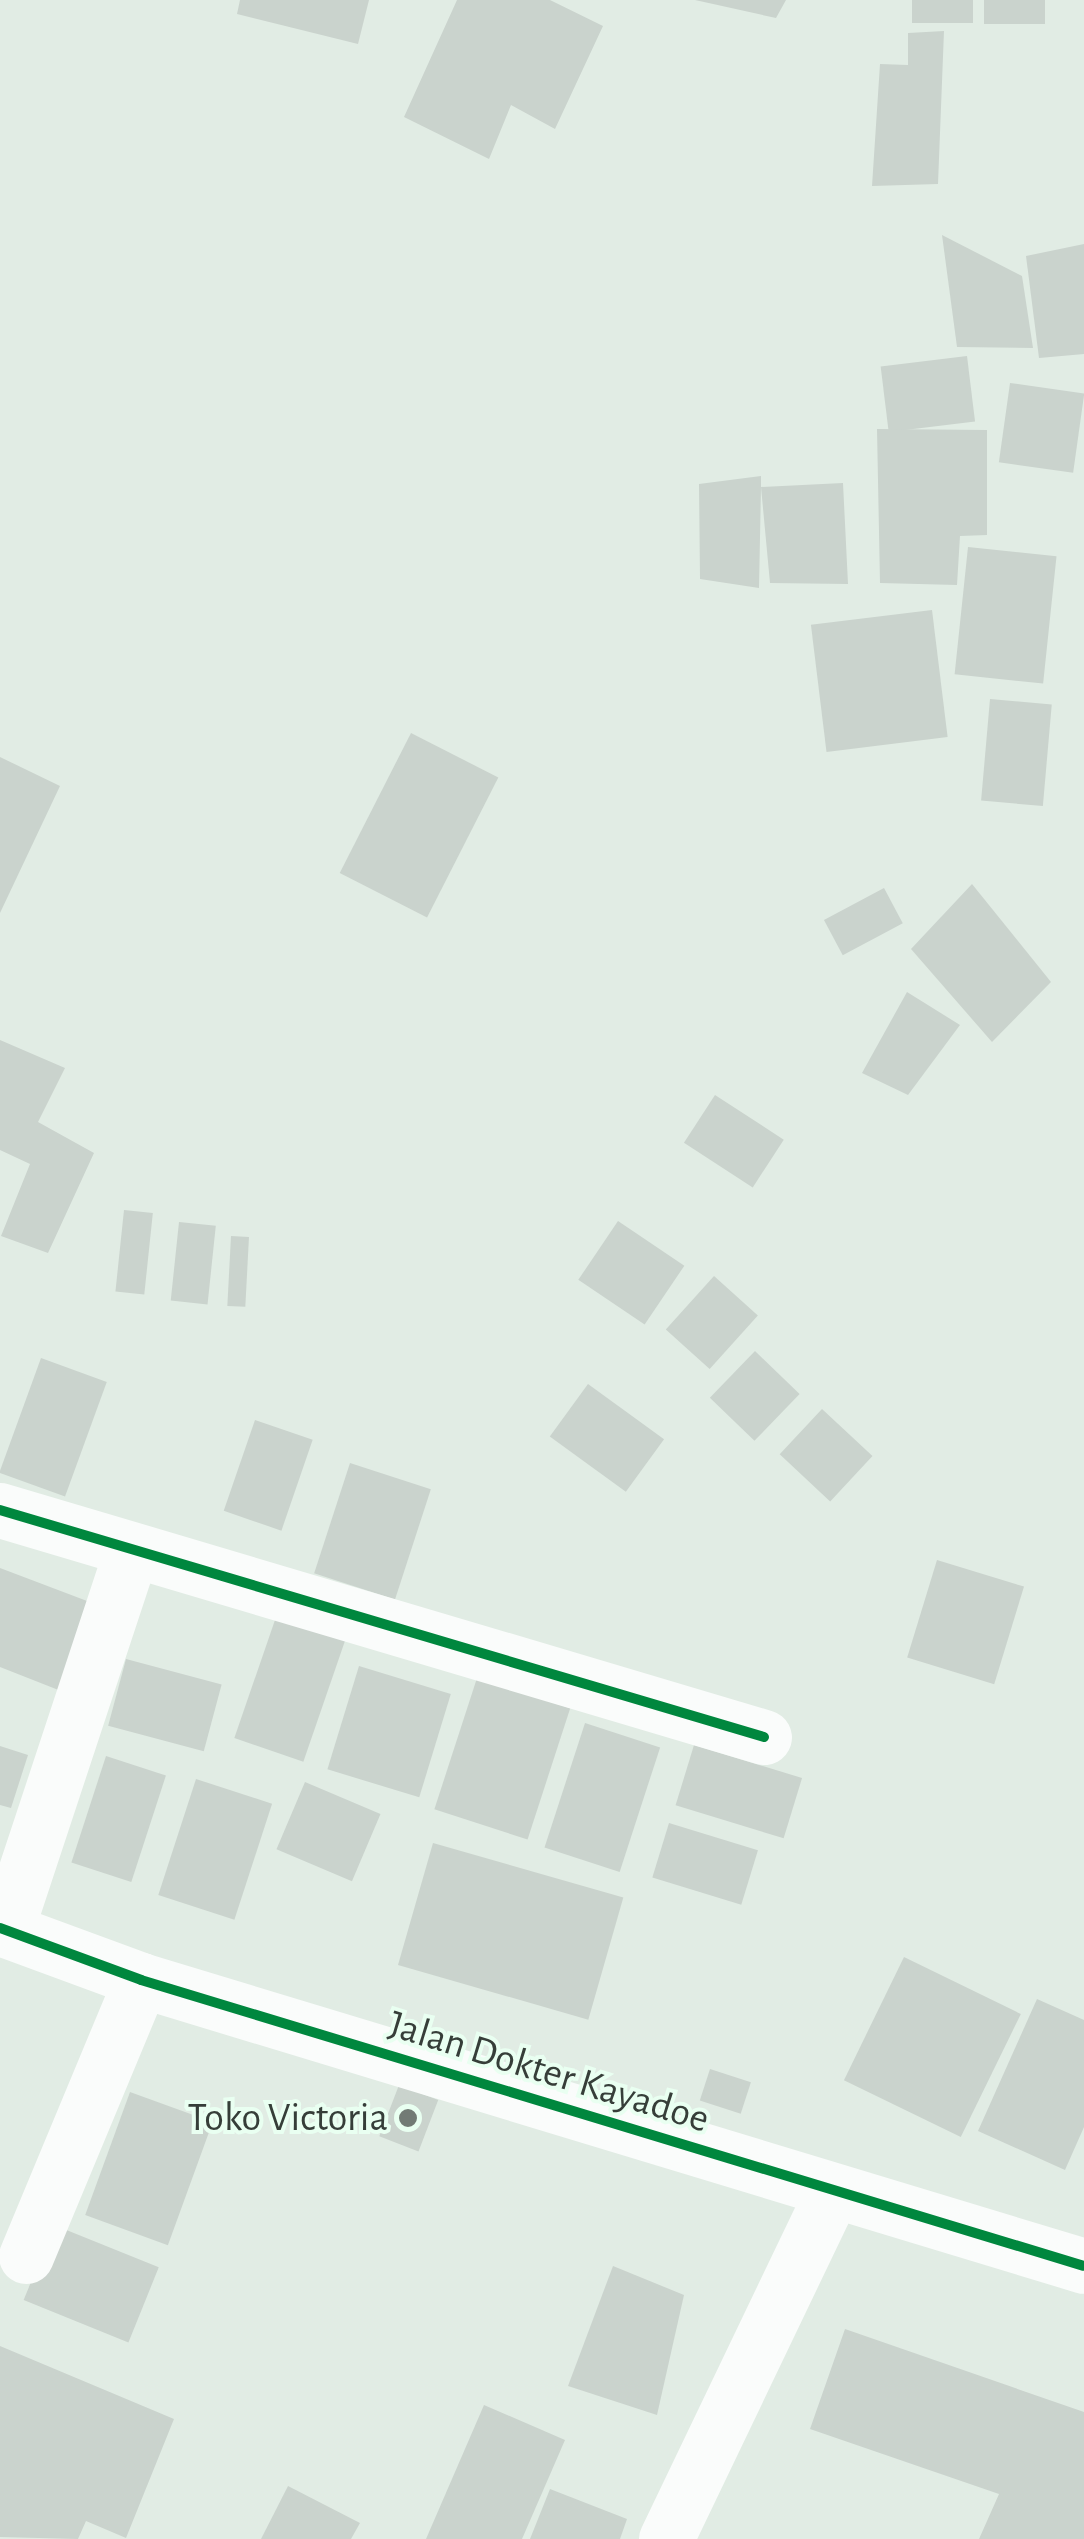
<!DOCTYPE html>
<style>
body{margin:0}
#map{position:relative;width:1084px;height:2539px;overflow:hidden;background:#e1ece4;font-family:"Alegreya Sans",sans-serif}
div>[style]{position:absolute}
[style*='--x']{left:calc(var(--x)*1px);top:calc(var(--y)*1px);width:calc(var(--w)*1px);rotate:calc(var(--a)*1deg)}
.building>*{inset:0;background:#cad3cd;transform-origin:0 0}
.street>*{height:55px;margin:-27.5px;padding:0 27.5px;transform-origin:27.5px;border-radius:27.5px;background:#fafcfb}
.secondary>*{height:55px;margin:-27.5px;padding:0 27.5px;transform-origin:27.5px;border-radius:27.5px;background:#fafcfb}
.cycleway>*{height:10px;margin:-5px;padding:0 5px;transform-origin:5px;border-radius:5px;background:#00873e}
.dots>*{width:28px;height:28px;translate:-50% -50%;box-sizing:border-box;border:5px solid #e9fff1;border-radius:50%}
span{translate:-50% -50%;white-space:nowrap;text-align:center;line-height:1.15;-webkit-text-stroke:8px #e9fff1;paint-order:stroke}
.street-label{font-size:40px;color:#363e39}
.poi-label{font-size:40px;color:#363e39}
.right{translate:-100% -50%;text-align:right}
</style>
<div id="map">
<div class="building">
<i style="clip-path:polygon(240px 0,369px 0,358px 44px,237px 14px)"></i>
<i style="clip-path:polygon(457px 0,550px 0,603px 26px,555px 129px,511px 105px,489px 159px,404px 117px)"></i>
<i style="clip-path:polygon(695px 0,786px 0,776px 18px)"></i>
<i style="left:912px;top:0;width:61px;height:23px"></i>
<i style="left:984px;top:0;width:61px;height:24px"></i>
<i style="clip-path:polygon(944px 31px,938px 184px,872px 186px,880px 64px,908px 65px,908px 33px)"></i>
<i style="clip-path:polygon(942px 235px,1022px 276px,1033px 348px,957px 347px)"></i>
<i style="clip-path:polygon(1084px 244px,1084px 354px,1039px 358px,1026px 256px)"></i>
<i style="left:967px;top:356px;width:66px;height:87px;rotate:83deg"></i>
<i style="left:1010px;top:383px;width:75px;height:80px;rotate:8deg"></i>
<i style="clip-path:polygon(877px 429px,987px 430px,987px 535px,960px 536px,957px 585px,880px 583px)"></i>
<i style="clip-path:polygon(761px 476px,761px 487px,843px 483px,848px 584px,770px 583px,761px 487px,759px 588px,700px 579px,699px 484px)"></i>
<i style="left:968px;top:547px;width:89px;height:128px;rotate:6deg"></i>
<i style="left:932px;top:610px;width:128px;height:122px;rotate:83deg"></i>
<i style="left:990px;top:699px;width:62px;height:102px;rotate:5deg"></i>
<i style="left:411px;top:733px;width:98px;height:157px;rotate:27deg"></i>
<i style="clip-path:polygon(0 757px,60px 786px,0 913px)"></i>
<i style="clip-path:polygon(972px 884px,1051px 982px,992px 1042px,911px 949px)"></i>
<i style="left:884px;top:888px;width:40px;height:68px;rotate:62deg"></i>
<i style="clip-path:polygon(907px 992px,960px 1025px,908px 1095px,862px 1073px)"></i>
<i style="clip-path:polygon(0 1040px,65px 1068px,38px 1122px,94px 1153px,48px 1253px,1px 1236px,30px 1164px,0 1150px)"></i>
<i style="left:715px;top:1095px;width:82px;height:57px;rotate:33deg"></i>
<i style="left:124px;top:1210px;width:29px;height:82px;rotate:6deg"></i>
<i style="left:618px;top:1221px;width:80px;height:71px;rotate:34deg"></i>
<i style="left:179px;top:1222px;width:37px;height:79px;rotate:6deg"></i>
<i style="left:231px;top:1236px;width:18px;height:70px;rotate:3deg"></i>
<i style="left:714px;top:1276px;width:59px;height:72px;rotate:42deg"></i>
<i style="left:755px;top:1351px;width:62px;height:65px;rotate:44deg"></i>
<i style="left:41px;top:1358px;width:70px;height:122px;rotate:20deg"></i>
<i style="left:588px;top:1384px;width:94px;height:65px;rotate:36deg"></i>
<i style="left:822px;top:1409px;width:69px;height:62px;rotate:43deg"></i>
<i style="left:255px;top:1420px;width:61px;height:96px;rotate:19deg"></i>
<i style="left:350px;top:1463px;width:85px;height:116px;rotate:18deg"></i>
<i style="left:937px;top:1560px;width:91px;height:102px;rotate:17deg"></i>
<i style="clip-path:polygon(0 1568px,95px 1604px,61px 1691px,0 1667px)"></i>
<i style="left:276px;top:1617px;width:73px;height:128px;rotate:19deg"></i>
<i style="left:126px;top:1659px;width:99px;height:69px;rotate:15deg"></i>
<i style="left:359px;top:1666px;width:96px;height:108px;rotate:17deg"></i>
<i style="left:477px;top:1678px;width:98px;height:138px;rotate:18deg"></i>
<i style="left:585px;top:1723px;width:79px;height:131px;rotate:18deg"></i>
<i style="left:694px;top:1745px;width:113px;height:63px;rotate:17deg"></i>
<i style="clip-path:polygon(0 1746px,28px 1755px,11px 1808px,0 1805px)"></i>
<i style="left:106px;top:1756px;width:63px;height:112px;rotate:18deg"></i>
<i style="left:196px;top:1779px;width:80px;height:122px;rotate:18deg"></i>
<i style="left:305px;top:1782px;width:82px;height:73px;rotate:23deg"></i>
<i style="left:669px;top:1823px;width:93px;height:57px;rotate:17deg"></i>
<i style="left:433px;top:1843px;width:198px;height:127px;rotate:16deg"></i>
<i style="left:904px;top:1957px;width:130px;height:137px;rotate:26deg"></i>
<i style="clip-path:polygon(1037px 1999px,1084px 2020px,1084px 2127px,1065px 2170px,978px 2131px)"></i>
<i style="left:710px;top:2069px;width:43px;height:33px;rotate:18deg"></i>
<i style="left:399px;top:2085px;width:42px;height:55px;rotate:21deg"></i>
<i style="left:130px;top:2092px;width:88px;height:131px;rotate:20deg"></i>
<i style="left:54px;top:2225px;width:113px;height:81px;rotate:22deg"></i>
<i style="clip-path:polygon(613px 2266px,684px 2295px,657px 2415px,568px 2386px)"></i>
<i style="clip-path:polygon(845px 2329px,1084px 2412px,1084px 2539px,979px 2539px,999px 2494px,810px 2429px)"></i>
<i style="clip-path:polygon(0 2346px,174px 2419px,126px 2538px,86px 2521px,78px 2539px,0 2537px)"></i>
<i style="clip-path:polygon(484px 2405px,565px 2440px,522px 2539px,426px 2539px)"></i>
<i style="clip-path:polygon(288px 2486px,360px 2523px,351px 2539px,261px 2539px)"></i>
<i style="clip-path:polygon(550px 2489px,627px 2519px,620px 2539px,530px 2539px)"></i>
</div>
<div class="street">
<i style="--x:0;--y:1510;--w:797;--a:16.55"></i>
<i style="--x:6;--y:1930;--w:400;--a:-71.7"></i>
<i style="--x:26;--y:2256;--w:299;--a:-67.4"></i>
<i style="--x:666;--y:2539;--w:385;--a:-64.4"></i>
</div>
<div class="secondary">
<i style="--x:0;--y:1928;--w:150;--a:20.2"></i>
<i style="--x:141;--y:1980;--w:985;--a:16.87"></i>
</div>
<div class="cycleway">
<i style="--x:0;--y:1510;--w:797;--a:16.55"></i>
<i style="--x:0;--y:1928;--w:150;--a:20.2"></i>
<i style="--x:141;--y:1980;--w:985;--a:16.87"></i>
</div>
<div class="dots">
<i style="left:408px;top:2118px;background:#727b75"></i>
</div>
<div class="street-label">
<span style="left:549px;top:2072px;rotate:17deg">Jalan Dokter Kayadoe</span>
</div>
<div class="poi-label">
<span class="right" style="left:388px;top:2118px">Toko Victoria</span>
</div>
</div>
